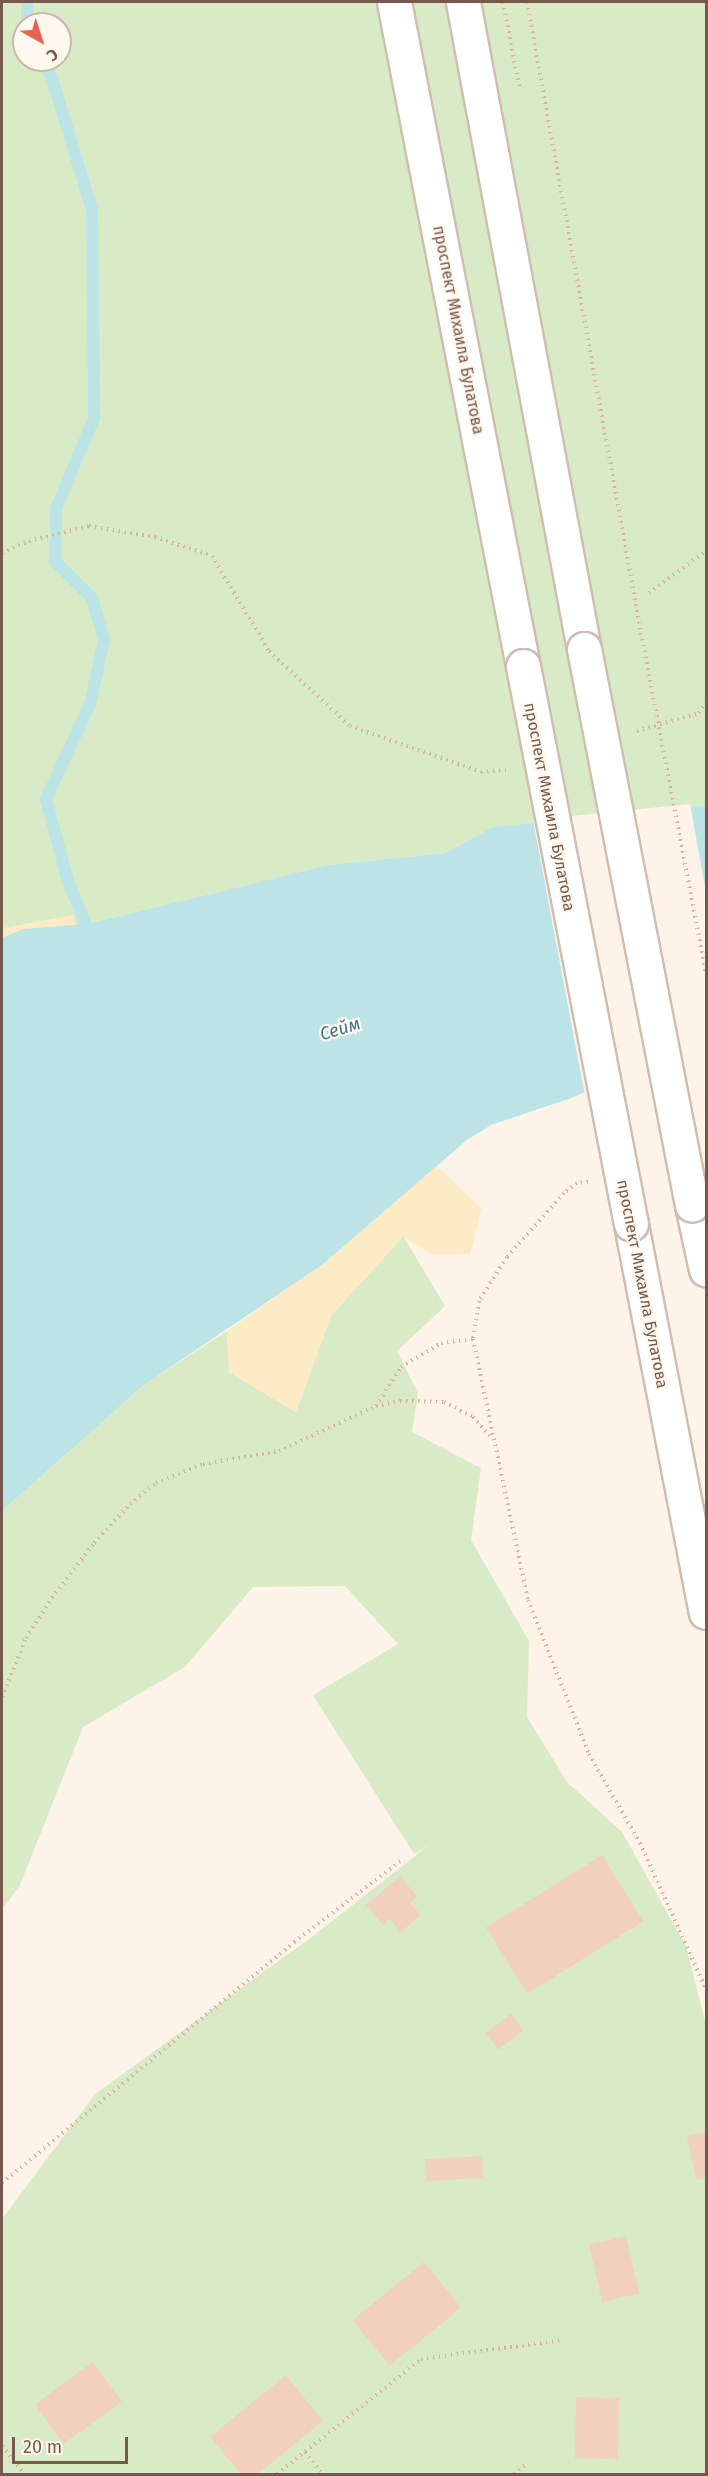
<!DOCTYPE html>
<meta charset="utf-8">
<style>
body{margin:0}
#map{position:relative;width:708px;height:2476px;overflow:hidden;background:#fdf3e9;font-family:"Fira Sans",sans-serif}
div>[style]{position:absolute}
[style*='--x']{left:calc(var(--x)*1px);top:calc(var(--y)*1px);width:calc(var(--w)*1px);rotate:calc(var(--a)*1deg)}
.green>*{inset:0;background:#d8ebc6}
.sand>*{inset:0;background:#fcebc4}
.water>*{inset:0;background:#bce4e7}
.pier>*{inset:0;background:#fdf3e9}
.stream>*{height:12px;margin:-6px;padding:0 6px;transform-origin:6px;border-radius:6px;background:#bce4e7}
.building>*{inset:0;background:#f2d0c0;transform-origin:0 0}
.path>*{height:4px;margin-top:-2px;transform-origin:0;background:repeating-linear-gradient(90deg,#d8b3a3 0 1.5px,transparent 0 6px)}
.roads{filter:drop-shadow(2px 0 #d1bdb0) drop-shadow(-2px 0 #d1bdb0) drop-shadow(0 2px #d1bdb0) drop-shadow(0 -2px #d1bdb0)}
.minor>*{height:33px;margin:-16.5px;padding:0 16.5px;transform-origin:16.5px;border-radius:16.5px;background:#fff}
.path-bridge>*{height:4px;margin-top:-2px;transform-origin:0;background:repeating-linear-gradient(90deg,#d8b3a3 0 1.5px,transparent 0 6px)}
.bridges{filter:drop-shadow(2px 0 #d1bdb0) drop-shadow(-2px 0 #d1bdb0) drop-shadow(0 2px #d1bdb0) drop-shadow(0 -2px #d1bdb0)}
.minor-bridge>*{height:33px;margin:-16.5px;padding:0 16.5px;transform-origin:16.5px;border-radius:16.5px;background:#fff}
span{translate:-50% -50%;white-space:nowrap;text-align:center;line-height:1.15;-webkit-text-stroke:4.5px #fff8ef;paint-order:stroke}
.street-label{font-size:16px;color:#77584c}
.water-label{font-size:18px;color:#3f767c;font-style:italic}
.frame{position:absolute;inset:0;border:3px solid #77584c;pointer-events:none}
.north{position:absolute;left:12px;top:12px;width:60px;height:60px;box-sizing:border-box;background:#fff8ef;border:2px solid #c9b8ae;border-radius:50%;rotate:141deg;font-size:16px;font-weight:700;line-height:24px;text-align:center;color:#77584c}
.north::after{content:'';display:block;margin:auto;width:21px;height:27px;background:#e6654e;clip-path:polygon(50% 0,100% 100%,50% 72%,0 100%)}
.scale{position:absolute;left:12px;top:2437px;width:116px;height:27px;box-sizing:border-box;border:3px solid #77584c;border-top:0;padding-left:8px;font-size:18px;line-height:21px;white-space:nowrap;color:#77584c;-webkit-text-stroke:4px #fff8ef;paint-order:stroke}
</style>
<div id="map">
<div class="green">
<i style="clip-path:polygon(evenodd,2px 2px,706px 2px,706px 805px,493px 827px,445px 853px,328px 865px,87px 924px,23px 929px,2px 938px,2px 2px,24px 24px,60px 24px,60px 60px,24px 60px,24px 24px)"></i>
<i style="clip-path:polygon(403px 1236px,445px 1306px,397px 1351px,418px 1393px,412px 1432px,481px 1468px,471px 1540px,529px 1641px,527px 1717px,567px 1782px,622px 1832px,686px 1946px,706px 2025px,706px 2474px,2px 2474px,2px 2219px,95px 2094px,313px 1936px,429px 1845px,414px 1854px,313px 1695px,398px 1644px,345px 1586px,253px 1587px,185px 1667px,83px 1727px,20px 1885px,2px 1910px,2px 1511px,144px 1385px,227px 1331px,229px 1372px,296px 1412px,331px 1316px)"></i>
</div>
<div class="sand">
<i style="clip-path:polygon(74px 915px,75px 926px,23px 929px,2px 938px,2px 928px)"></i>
<i style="clip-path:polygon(437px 1166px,482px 1209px,470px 1254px,434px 1255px,403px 1237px,331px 1316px,296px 1412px,229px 1372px,227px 1331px,323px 1264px)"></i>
</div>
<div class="water">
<i style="clip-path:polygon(706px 805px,706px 1042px,574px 1097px,491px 1125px,467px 1140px,323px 1264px,144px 1385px,2px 1511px,2px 938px,23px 929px,87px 924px,328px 865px,445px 853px,493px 827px)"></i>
</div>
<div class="pier">
<i style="clip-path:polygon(690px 804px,706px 892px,706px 1046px,585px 1096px,533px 820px)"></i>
</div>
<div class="stream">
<i style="--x:27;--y:2;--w:22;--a:90"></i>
<i style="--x:40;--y:60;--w:22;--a:56"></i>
<i style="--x:52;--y:78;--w:138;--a:73.1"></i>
<i style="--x:92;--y:210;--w:208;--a:89.4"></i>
<i style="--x:94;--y:418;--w:99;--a:112.7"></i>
<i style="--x:56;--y:509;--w:21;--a:90"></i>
<i style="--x:56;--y:539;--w:22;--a:93"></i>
<i style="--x:55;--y:561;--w:52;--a:45"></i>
<i style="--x:92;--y:598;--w:44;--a:74.1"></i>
<i style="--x:104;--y:640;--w:66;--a:102.3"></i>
<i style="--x:90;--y:704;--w:105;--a:114.9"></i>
<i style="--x:46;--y:799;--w:85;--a:75"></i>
<i style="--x:68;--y:881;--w:61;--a:67.7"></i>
</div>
<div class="building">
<i style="left:602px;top:1855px;width:78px;height:137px;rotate:58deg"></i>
<i style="clip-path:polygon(400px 1876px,417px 1896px,410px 1903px,421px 1915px,401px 1932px,390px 1919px,383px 1925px,366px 1905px)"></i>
<i style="left:511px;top:2014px;width:21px;height:32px;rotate:53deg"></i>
<i style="clip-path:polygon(706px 2132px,706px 2178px,696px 2180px,687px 2136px)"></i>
<i style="left:482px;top:2156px;width:22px;height:57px;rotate:87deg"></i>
<i style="left:626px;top:2236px;width:59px;height:38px;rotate:77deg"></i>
<i style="left:424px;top:2262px;width:59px;height:92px;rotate:51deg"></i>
<i style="left:93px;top:2362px;width:49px;height:72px;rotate:54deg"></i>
<i style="clip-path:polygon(286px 2375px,323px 2421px,258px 2474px,241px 2474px,210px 2437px)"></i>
<i style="left:619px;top:2398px;width:61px;height:43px;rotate:91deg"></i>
</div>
<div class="path">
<i style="--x:503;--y:2;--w:86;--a:79.2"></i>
<i style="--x:527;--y:2;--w:641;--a:79.76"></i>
<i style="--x:2;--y:553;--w:30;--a:-24"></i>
<i style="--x:29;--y:541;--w:62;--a:-14"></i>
<i style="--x:89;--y:526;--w:67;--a:9.5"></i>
<i style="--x:155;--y:537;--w:60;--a:18.4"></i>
<i style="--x:212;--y:556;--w:111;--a:59"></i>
<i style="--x:269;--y:651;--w:110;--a:42.8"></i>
<i style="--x:350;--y:726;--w:139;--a:19.3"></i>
<i style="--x:481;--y:772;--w:25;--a:-5"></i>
<i style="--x:649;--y:593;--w:71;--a:-36.4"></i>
<i style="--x:637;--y:731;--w:65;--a:-16.2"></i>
<i style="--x:699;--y:713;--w:13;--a:-58"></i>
<i style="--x:588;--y:1182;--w:11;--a:175"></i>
<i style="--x:577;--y:1183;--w:16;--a:142"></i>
<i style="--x:564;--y:1193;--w:86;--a:131.7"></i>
<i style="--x:507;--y:1257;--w:52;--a:122.5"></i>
<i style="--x:479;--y:1301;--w:38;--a:99"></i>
<i style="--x:473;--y:1339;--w:267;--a:78.1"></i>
<i style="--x:528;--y:1600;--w:166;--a:68.4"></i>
<i style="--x:589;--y:1754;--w:103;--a:60.2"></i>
<i style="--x:640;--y:1843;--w:160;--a:65.7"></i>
<i style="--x:376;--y:1406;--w:46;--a:-57.3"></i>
<i style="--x:401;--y:1367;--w:47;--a:-31"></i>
<i style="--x:441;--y:1343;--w:32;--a:-7"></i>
<i style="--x:2;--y:1697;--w:64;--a:-67.9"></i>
<i style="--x:26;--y:1638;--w:48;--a:-57"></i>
<i style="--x:52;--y:1598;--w:69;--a:-52.6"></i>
<i style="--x:94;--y:1543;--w:53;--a:-47.3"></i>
<i style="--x:130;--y:1504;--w:33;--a:-39"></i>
<i style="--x:156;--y:1483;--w:51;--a:-22"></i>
<i style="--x:203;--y:1464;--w:77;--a:-9.7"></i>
<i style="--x:279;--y:1451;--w:107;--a:-24.9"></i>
<i style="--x:376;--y:1406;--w:25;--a:-12"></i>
<i style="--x:400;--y:1401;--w:44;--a:1.3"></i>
<i style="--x:444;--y:1402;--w:33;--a:27"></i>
<i style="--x:473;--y:1417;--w:25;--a:48"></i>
<i style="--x:2;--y:2183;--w:379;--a:-39.5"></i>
<i style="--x:294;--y:1942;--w:137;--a:-37.3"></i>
<i style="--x:2;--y:2446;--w:36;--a:51"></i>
<i style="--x:305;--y:2452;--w:28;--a:51"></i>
<i style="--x:277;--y:2474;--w:184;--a:-38.6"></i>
<i style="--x:421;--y:2359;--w:143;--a:-7.6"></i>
<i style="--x:514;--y:2474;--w:16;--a:-40"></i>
</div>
<div class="roads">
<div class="minor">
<i style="--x:394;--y:2;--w:676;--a:79.01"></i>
<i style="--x:463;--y:2;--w:658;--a:79.41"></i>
<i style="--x:692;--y:1205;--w:66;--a:77.7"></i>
<i style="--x:631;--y:1224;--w:395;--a:79.1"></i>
</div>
</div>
<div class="path-bridge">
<i style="--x:641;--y:633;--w:346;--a:79.2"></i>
</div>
<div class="bridges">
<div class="minor-bridge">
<i style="--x:584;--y:649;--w:566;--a:79.01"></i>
<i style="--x:523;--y:666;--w:568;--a:79.05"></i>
</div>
</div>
<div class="street-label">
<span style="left:458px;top:330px;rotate:79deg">проспект Михаила Булатова</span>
<span style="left:549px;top:807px;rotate:79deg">проспект Михаила Булатова</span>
<span style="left:642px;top:1284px;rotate:79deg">проспект Михаила Булатова</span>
</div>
<div class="water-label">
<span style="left:340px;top:1029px;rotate:-17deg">Сейм</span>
</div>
<div class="frame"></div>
<div class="north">С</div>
<div class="scale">20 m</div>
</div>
